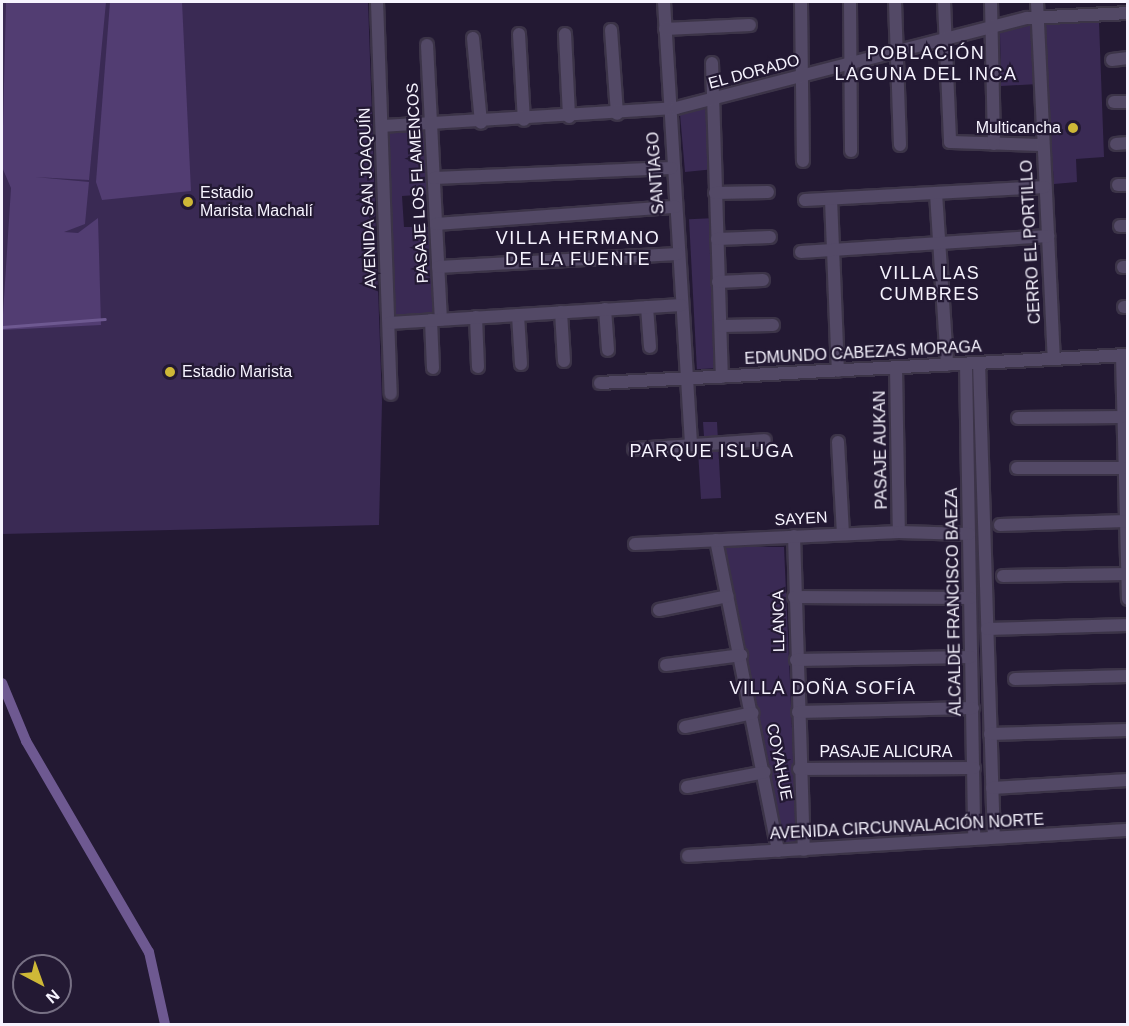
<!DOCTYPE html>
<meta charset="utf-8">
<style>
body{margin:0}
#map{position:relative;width:1129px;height:1026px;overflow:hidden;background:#231933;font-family:Arial,sans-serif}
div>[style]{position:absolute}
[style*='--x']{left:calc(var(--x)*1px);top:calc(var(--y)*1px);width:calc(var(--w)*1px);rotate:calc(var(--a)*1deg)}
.green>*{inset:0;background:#3a2a54;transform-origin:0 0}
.forest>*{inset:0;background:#523d72}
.stream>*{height:3px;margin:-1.5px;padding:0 1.5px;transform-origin:1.5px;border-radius:1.5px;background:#6e5991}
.canal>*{height:10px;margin:-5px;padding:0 5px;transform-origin:5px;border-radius:5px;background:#6e5991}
.roads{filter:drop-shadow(2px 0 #3c3448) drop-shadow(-2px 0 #3c3448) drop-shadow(0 2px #3c3448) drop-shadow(0 -2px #3c3448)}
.minor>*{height:12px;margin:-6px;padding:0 6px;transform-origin:6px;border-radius:6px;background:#534966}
.dots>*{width:16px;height:16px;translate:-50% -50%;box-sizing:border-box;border:3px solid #231933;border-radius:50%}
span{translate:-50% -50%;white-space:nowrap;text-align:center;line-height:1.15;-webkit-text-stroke:4.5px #231933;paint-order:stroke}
.street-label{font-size:16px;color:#f6f3fe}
.poi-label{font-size:16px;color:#f6f3fe}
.right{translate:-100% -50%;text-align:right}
.left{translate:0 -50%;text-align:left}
.neighbourhood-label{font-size:18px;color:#f6f3fe;letter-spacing:1.5px}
.frame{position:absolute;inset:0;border:3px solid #f6f3fe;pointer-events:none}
.north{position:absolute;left:12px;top:954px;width:60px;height:60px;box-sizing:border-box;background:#231933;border:2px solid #777084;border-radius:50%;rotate:139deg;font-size:16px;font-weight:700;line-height:24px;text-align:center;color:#f6f3fe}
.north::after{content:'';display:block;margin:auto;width:21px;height:27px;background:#ceb837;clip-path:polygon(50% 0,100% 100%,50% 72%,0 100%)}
</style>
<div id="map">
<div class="green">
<i style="clip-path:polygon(2px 2px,368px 2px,382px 402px,379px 525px,2px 534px)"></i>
<i style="clip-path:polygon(1042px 22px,1099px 22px,1104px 157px,1076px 159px,1077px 182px,1054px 184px)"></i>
<i style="clip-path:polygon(1035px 24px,1038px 84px,1001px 86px,1000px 33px)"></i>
<i style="clip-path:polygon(713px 105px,715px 169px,685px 172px,680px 114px)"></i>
<i style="clip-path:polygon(428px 129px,431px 194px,402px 196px,404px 227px,430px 227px,436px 314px,390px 318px,386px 130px)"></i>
<i style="left:715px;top:218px;width:150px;height:26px;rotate:87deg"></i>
<i style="clip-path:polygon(703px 422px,717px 422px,721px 498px,701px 499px,698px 451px,705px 451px)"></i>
<i style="clip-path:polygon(725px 546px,784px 547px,797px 841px,783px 844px)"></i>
</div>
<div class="forest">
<i style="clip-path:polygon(6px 2px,106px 2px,89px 180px,35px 177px,89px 182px,85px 224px,64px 232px,78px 233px,98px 218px,101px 325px,2px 330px,11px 188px,2px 167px)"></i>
<i style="clip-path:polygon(110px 2px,182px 2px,191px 191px,102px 200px,96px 182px)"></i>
</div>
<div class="stream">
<i style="--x:2;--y:327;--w:103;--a:-4.4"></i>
</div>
<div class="canal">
<i style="--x:2;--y:683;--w:63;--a:67.5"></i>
<i style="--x:26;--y:741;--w:244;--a:59.8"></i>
<i style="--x:149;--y:952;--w:74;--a:77.5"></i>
</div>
<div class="roads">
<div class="minor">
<i style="--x:377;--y:2;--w:392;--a:88"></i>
<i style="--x:664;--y:2;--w:444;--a:86.5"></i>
<i style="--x:801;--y:2;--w:159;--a:89.3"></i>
<i style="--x:850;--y:2;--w:149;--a:89.6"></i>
<i style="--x:895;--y:2;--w:143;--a:88"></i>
<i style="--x:944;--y:2;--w:140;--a:87.5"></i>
<i style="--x:950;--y:142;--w:92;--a:1.9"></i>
<i style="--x:991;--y:2;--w:142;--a:88.8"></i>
<i style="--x:1037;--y:2;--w:357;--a:87.3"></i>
<i style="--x:665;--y:29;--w:85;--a:-2.7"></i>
<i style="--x:611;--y:30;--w:84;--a:85.9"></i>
<i style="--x:519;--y:34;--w:86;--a:86.7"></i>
<i style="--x:565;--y:34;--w:83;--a:87.2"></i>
<i style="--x:473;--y:38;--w:85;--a:84.6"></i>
<i style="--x:427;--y:45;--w:275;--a:87.1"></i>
<i style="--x:1112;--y:60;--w:16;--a:-7"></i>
<i style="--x:712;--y:63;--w:314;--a:88.2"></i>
<i style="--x:1114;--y:102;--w:14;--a:0"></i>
<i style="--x:382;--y:126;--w:295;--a:-3.5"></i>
<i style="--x:676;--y:108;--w:362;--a:-14.4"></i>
<i style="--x:1027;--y:18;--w:101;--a:-2.8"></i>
<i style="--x:1116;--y:144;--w:12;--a:-5"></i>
<i style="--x:434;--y:178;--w:238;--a:-2.4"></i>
<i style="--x:1118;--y:185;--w:10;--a:0"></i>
<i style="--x:715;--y:193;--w:53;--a:-1.1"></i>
<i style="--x:936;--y:193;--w:172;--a:86.3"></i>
<i style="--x:831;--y:199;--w:172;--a:87.7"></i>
<i style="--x:805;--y:200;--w:240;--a:-3.1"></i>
<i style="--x:436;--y:224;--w:240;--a:-4.1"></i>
<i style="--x:1120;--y:226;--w:8;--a:0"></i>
<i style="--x:717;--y:239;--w:53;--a:-2.2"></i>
<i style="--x:801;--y:252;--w:248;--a:-3.7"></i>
<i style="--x:438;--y:267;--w:240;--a:-3.1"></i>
<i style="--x:1123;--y:267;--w:5;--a:0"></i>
<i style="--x:718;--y:282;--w:45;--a:-2.5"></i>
<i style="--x:647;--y:307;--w:40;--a:85.7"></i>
<i style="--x:1124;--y:307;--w:4;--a:0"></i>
<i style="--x:605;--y:309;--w:41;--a:85.8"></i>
<i style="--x:561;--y:312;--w:49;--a:86.5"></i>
<i style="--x:518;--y:315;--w:49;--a:86.5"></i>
<i style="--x:476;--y:317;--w:50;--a:87.7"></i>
<i style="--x:431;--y:320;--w:48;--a:87.6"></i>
<i style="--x:389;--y:323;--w:293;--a:-3.5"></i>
<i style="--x:721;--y:326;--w:52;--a:-1.1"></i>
<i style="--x:1122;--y:355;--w:244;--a:88.6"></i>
<i style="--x:979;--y:363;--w:474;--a:88.2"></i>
<i style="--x:966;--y:364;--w:475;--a:89"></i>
<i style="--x:896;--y:368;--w:164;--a:89"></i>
<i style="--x:600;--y:383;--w:529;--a:-3.04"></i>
<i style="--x:1018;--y:418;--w:104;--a:-0.6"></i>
<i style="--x:838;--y:442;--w:92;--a:86.9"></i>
<i style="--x:634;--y:449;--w:131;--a:-3.9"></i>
<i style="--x:1017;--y:468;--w:107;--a:0"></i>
<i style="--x:1000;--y:525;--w:126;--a:-1.8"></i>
<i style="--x:794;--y:536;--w:314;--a:88.2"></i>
<i style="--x:716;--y:540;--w:317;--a:78.7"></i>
<i style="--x:635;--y:544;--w:264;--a:-2.6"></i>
<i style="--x:899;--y:532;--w:70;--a:1.6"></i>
<i style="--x:1003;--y:576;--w:124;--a:-0.9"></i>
<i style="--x:794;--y:597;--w:176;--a:0.3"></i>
<i style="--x:659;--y:610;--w:70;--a:-11.5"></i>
<i style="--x:987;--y:629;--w:141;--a:-1.6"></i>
<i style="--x:796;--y:660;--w:175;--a:-1"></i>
<i style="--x:666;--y:665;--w:76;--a:-7.6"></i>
<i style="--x:1015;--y:679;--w:113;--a:-1.5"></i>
<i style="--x:798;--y:712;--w:175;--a:-1.3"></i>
<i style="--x:685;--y:727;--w:69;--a:-11.6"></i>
<i style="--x:990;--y:734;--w:138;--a:-1.7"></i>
<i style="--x:799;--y:769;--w:175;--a:-0.3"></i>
<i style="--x:687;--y:787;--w:79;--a:-10.9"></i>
<i style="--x:992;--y:788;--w:136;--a:-3.4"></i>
<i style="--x:688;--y:856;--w:441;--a:-3.4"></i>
</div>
</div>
<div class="dots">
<i style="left:1073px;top:128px;background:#ceb837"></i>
<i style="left:188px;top:202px;background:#ceb837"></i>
<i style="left:170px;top:372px;background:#ceb837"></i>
</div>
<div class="street-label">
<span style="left:754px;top:72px;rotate:-15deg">EL DORADO</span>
<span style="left:656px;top:173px;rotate:-94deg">SANTIAGO</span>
<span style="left:418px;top:183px;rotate:-93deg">PASAJE LOS FLAMENCOS</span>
<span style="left:368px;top:198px;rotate:-92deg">AVENIDA SAN JOAQUÍN</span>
<span style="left:1031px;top:242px;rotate:-93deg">CERRO EL PORTILLO</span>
<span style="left:863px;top:353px;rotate:-3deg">EDMUNDO CABEZAS MORAGA</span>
<span style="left:881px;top:450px;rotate:-91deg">PASAJE AUKAN</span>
<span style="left:801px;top:519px;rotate:-3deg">SAYEN</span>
<span style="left:954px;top:602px;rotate:-91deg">ALCALDE FRANCISCO BAEZA</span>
<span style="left:779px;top:621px;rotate:-91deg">LLANCA</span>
<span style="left:886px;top:752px">PASAJE ALICURA</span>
<span style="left:779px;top:762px;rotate:79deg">COYAHUE</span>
<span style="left:907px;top:827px;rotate:-3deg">AVENIDA CIRCUNVALACIÓN NORTE</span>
</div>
<div class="poi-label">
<span class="right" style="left:1061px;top:128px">Multicancha</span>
<span class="left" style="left:200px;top:202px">Estadio<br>Marista Machalí</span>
<span class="left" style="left:182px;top:372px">Estadio Marista</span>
</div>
<div class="neighbourhood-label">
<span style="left:926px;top:64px">POBLACIÓN<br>LAGUNA DEL INCA</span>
<span style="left:578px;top:249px">VILLA HERMANO<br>DE LA FUENTE</span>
<span style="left:930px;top:284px">VILLA LAS<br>CUMBRES</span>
<span style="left:712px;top:451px">PARQUE ISLUGA</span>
<span style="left:823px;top:688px">VILLA DOÑA SOFÍA</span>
</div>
<div class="frame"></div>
<div class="north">N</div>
</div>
